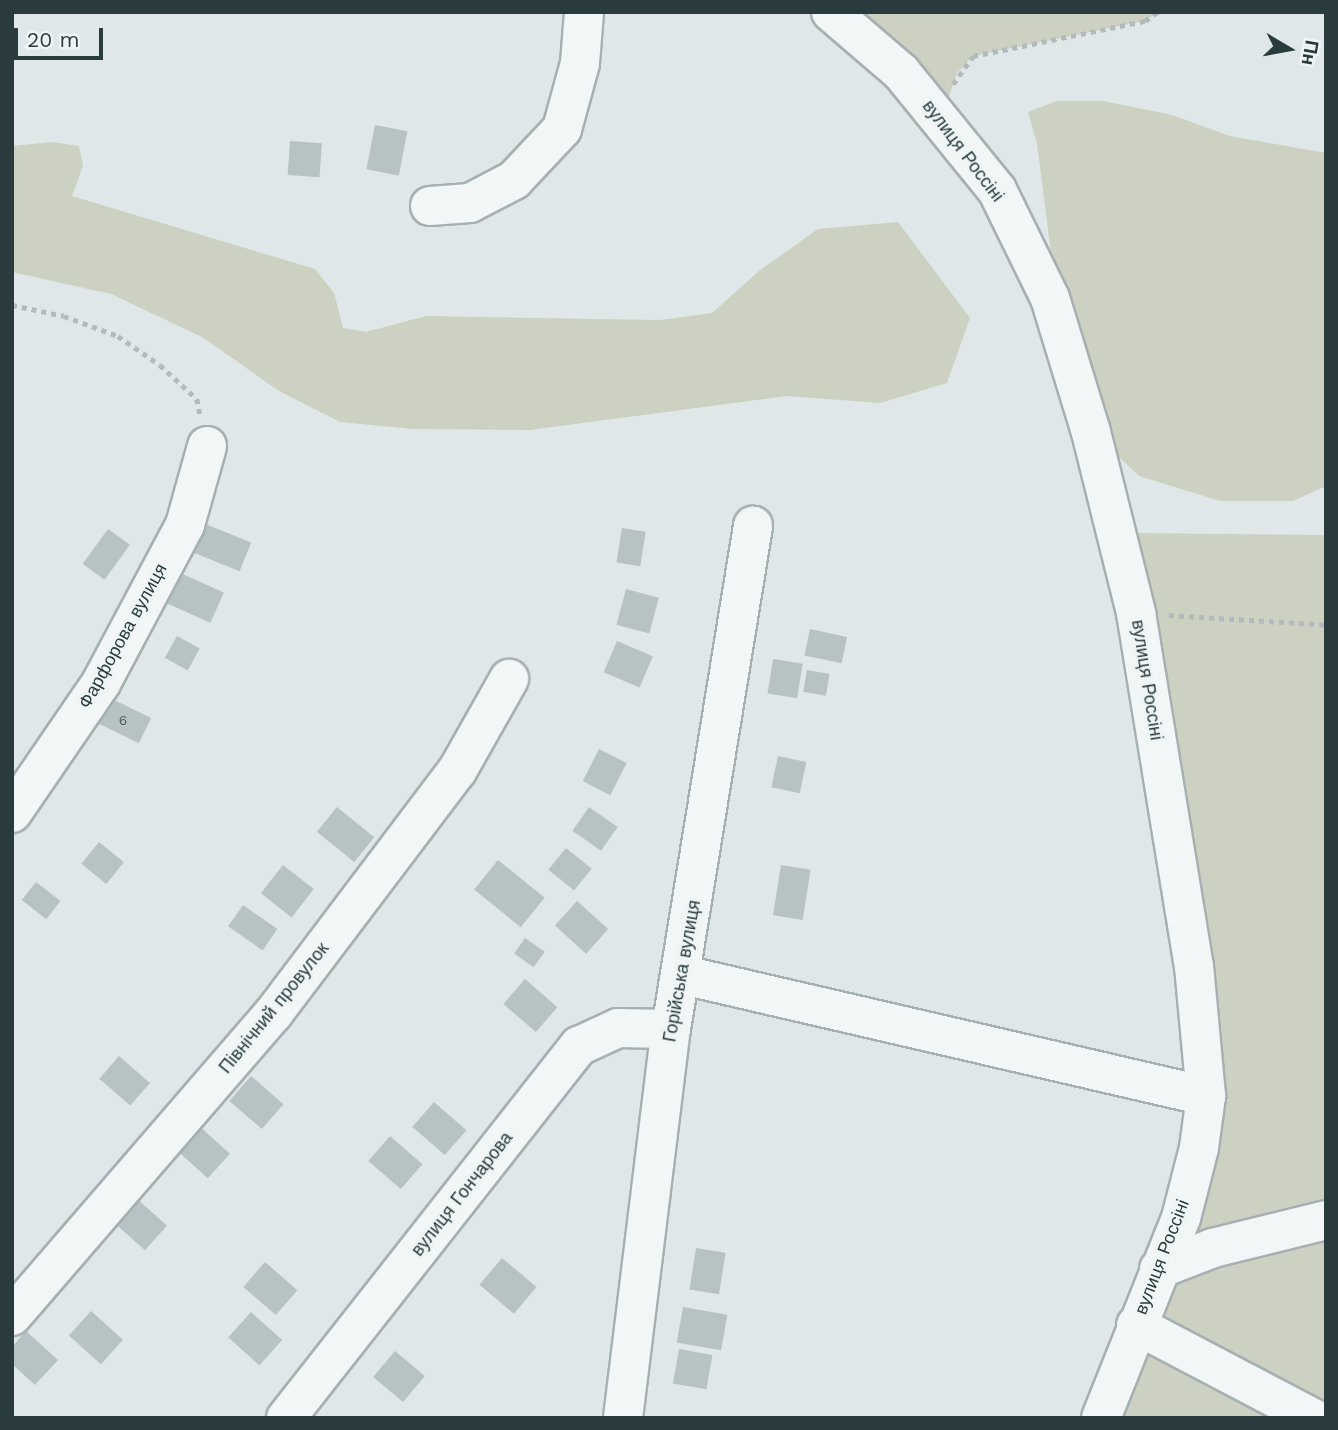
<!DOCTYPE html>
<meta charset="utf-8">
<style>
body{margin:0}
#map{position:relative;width:1338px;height:1430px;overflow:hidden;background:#e0e7e8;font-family:"Work Sans",sans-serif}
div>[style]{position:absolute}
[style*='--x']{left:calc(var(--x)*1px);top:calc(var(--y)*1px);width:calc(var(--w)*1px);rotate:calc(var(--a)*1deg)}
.green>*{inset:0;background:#cdd1c1}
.building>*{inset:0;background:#b7c2c4;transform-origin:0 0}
.path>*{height:4.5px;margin-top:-2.25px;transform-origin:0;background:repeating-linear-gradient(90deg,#b2babb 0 5px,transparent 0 10px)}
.roads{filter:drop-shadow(2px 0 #a6b0b2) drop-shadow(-2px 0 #a6b0b2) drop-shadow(0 2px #a6b0b2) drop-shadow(0 -2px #a6b0b2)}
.minor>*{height:38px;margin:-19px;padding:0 19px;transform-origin:19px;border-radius:19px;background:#f2f6f6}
span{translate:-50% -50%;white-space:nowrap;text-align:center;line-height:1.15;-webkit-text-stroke:7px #eff5f5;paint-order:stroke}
.number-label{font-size:14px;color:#4d5d60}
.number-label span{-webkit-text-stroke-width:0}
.street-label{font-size:18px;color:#2a3b3e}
.frame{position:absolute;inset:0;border:14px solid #2a3b3e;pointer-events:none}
.north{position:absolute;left:1254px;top:14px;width:70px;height:70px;-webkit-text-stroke:5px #eff5f5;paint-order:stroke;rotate:100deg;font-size:19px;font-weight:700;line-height:28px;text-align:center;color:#2a3b3e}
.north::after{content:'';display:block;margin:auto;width:24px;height:32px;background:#2a3b3e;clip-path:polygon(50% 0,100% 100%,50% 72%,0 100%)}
.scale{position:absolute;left:14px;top:28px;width:89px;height:32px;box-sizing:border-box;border:4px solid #2a3b3e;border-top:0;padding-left:9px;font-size:21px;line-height:24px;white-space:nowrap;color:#2a3b3e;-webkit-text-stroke:5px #eff5f5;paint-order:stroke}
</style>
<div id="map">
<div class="green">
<i style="clip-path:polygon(849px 12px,1158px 12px,1145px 21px,973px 56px,957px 73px,948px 99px,951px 130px)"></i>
<i style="clip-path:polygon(1056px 101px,1103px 101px,1172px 115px,1230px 136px,1326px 153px,1326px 486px,1293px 501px,1220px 501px,1139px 476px,1105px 444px,1057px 299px,1037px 144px,1028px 112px)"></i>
<i style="clip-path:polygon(52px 142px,79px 146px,83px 166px,72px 196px,315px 269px,334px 293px,343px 328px,366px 332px,426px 316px,660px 320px,712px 313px,759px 271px,818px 229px,898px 222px,970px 318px,947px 383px,880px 403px,786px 396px,530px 430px,413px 429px,340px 422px,279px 391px,202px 337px,111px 294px,12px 272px,12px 146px)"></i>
<i style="clip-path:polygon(1133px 533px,1326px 535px,1326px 1418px,1101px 1418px,1199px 1148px)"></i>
</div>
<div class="building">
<i style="left:375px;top:125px;width:33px;height:45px;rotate:11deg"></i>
<i style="left:290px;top:141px;width:32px;height:34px;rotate:4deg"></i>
<i style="left:203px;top:523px;width:52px;height:31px;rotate:22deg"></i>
<i style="left:622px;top:528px;width:24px;height:35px;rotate:9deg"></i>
<i style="left:108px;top:529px;width:27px;height:43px;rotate:36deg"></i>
<i style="left:180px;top:573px;width:48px;height:33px;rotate:24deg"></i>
<i style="left:626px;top:589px;width:34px;height:37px;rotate:15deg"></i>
<i style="left:810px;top:629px;width:38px;height:27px;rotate:12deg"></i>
<i style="left:177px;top:636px;width:26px;height:25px;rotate:29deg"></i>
<i style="left:617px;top:641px;width:39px;height:34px;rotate:23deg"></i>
<i style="left:773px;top:659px;width:30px;height:35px;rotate:9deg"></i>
<i style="left:807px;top:670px;width:23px;height:22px;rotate:10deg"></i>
<i style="left:108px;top:697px;width:48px;height:28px;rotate:26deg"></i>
<i style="left:599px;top:749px;width:31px;height:36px;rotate:27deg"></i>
<i style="left:778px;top:756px;width:29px;height:32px;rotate:12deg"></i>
<i style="left:337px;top:807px;width:48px;height:32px;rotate:39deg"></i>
<i style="left:589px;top:807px;width:35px;height:29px;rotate:35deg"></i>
<i style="left:99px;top:842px;width:32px;height:28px;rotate:39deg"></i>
<i style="left:566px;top:848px;width:33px;height:28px;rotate:39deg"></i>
<i style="left:498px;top:860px;width:60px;height:38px;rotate:39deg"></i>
<i style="left:283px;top:865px;width:39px;height:36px;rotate:38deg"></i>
<i style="left:781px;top:865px;width:30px;height:51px;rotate:9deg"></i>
<i style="left:36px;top:882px;width:31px;height:23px;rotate:38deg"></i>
<i style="left:577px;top:901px;width:42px;height:33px;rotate:42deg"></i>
<i style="left:243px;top:905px;width:42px;height:26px;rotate:35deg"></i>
<i style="left:525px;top:938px;width:24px;height:19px;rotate:35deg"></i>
<i style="left:525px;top:979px;width:43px;height:33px;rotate:41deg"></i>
<i style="left:119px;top:1056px;width:41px;height:30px;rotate:41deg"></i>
<i style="left:251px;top:1076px;width:43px;height:33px;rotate:41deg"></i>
<i style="left:434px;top:1102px;width:43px;height:33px;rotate:41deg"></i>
<i style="left:198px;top:1125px;width:43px;height:33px;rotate:42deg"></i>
<i style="left:390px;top:1136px;width:43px;height:33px;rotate:41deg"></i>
<i style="left:135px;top:1197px;width:43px;height:33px;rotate:42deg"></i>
<i style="left:696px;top:1248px;width:30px;height:42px;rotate:9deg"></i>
<i style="left:502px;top:1258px;width:45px;height:35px;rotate:40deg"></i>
<i style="left:265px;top:1262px;width:43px;height:33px;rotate:41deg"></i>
<i style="left:683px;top:1307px;width:45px;height:36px;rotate:10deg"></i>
<i style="left:91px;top:1311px;width:43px;height:33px;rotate:42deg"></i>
<i style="left:251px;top:1312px;width:42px;height:34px;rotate:42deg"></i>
<i style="clip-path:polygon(26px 1331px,58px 1360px,35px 1385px,12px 1364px,12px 1347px)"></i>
<i style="left:679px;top:1349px;width:34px;height:35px;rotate:10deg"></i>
<i style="left:395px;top:1351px;width:39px;height:34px;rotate:40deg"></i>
</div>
<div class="path">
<i style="--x:953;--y:84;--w:34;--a:-54"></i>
<i style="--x:973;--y:56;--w:176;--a:-11.5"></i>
<i style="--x:1145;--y:21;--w:16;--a:-35"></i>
<i style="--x:12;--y:305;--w:53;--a:11.9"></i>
<i style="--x:64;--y:316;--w:58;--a:20.3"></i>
<i style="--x:118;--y:336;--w:51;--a:34.6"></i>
<i style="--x:160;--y:365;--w:50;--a:42.6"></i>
<i style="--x:197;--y:399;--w:15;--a:79"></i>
<i style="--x:1169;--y:615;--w:157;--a:3.6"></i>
</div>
<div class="roads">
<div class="minor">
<i style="--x:831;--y:12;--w:92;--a:40.6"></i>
<i style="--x:901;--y:72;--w:152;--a:50.9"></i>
<i style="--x:997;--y:190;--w:120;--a:63.9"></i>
<i style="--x:1050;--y:298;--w:140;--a:73"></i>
<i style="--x:1091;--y:432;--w:187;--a:76"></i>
<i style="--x:1136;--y:613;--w:358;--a:80.7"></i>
<i style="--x:1194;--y:966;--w:131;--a:84.7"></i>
<i style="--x:1206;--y:1096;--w:52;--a:97.7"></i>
<i style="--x:1199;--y:1148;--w:72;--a:104.4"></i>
<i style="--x:1181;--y:1218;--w:215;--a:111.8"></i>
<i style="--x:430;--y:206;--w:40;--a:-4.3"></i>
<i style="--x:470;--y:203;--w:50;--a:-27.6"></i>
<i style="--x:514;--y:180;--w:70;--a:-46.7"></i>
<i style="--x:562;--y:129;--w:68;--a:-74.7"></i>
<i style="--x:580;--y:63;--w:51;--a:-85.5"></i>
<i style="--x:12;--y:813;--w:158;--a:-55.6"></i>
<i style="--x:101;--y:683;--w:179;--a:-62"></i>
<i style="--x:185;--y:525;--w:82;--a:-74.4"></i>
<i style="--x:683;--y:975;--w:537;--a:13.03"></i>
<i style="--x:1159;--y:1269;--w:58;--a:-21.3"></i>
<i style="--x:1213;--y:1248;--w:116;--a:-13.9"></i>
<i style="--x:12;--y:1316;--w:399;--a:-49.2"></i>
<i style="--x:273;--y:1014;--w:305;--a:-52.9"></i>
<i style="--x:457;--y:771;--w:106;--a:-60.5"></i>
<i style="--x:1136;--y:1325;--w:200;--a:27.7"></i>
<i style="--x:286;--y:1418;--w:474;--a:-51.8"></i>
<i style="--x:579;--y:1046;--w:43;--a:-24.8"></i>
<i style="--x:618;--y:1028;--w:53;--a:1.1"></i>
<i style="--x:623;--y:1418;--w:392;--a:-83"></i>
<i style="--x:671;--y:1029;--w:510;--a:-80.74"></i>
</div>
</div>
<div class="number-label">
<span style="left:123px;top:720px">6</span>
</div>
<div class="street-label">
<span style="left:963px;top:151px;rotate:53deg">вулиця Россіні</span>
<span style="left:123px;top:636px;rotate:-61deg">Фарфорова вулиця</span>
<span style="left:1147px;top:680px;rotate:81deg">вулиця Россіні</span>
<span style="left:682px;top:971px;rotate:-80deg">Горійська вулиця</span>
<span style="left:274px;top:1008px;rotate:-51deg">Північний провулок</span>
<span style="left:462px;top:1194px;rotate:-52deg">вулиця Гончарова</span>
<span style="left:1162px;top:1257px;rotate:-69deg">вулиця Россіні</span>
</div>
<div class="frame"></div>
<div class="north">Пн</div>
<div class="scale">20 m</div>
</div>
